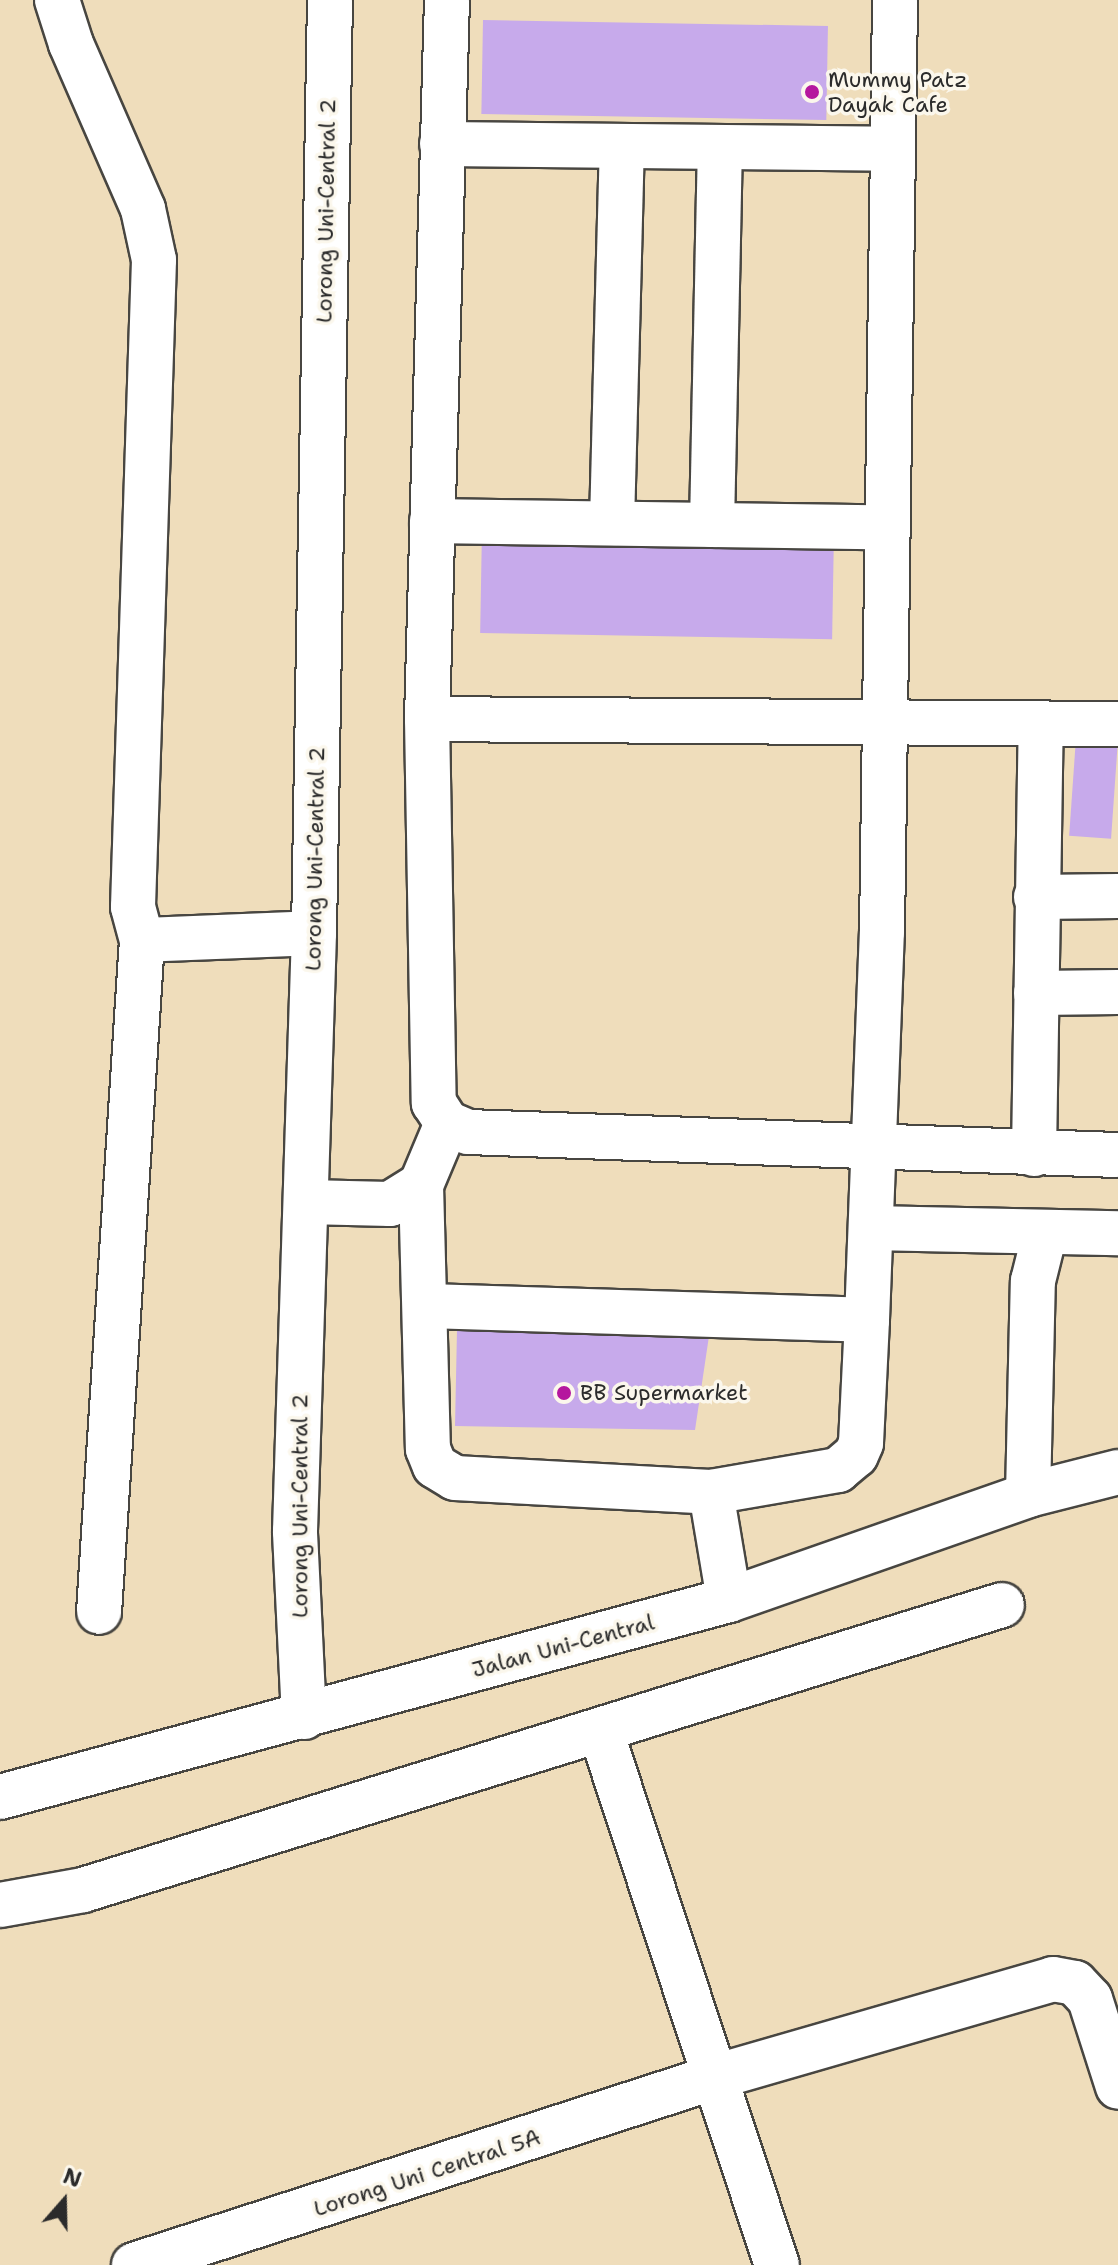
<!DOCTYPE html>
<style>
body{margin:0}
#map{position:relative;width:1118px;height:2265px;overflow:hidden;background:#efddbb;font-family:"Shantell Sans",sans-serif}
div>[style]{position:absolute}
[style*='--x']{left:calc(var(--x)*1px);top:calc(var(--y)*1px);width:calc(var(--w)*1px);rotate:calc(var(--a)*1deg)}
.building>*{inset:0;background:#c7aaeb;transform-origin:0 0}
.roads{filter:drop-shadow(2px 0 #484641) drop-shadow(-2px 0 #484641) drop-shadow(0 2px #484641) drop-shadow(0 -2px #484641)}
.minor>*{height:44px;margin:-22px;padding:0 22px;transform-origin:22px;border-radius:22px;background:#fff}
.dots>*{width:22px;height:22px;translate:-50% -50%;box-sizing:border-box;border:4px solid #fbf7ec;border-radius:50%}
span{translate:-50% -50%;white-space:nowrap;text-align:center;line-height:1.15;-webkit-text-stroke:7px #fbf7ec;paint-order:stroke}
.poi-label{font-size:22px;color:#2b2b2b}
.left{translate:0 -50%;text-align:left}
.street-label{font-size:22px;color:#2b2b2b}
.north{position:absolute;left:24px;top:2161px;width:80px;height:80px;-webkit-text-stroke:6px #fbf7ec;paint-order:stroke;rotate:20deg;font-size:22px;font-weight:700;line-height:32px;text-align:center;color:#2b2b2b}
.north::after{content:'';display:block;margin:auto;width:28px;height:36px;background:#2b2b2b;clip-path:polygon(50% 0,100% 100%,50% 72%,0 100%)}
</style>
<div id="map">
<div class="building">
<i style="left:483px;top:20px;width:345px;height:94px;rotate:1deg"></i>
<i style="left:482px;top:528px;width:352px;height:105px;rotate:1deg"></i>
<i style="left:1076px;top:738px;width:42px;height:98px;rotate:4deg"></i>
<i style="clip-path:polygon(464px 1315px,709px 1336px,695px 1430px,455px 1426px,457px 1330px)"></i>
</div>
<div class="roads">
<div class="minor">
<i style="--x:57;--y:0;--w:46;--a:72.3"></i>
<i style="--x:71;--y:44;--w:180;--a:66.4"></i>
<i style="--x:143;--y:209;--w:52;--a:77.8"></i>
<i style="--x:154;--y:260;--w:647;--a:91.86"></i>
<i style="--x:133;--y:907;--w:34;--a:75"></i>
<i style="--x:142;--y:940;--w:673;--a:93.66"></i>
<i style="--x:442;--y:144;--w:451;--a:0.6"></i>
<i style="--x:432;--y:521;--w:456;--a:0.8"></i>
<i style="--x:612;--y:523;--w:376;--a:-88.5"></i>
<i style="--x:712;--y:525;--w:378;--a:-88.8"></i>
<i style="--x:427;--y:719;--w:719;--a:-88.41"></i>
<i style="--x:1118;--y:724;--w:691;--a:-179.59"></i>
<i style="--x:427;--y:719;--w:384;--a:89"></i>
<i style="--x:434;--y:1103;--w:24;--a:57"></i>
<i style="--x:447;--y:1123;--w:23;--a:23"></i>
<i style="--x:468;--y:1132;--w:650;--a:2.03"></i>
<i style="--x:1036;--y:897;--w:82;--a:-0.7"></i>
<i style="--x:142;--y:940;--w:172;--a:-2.3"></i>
<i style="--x:1036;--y:993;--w:82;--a:-0.7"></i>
<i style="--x:1034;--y:1154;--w:430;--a:-89.1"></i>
<i style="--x:421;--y:1185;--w:264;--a:88.5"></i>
<i style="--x:428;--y:1449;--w:18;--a:68"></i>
<i style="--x:435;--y:1466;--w:23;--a:31"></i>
<i style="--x:455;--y:1478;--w:256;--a:3.1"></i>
<i style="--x:711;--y:1492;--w:129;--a:-9.8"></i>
<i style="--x:838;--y:1470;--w:23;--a:-40"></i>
<i style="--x:856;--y:1455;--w:13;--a:-67"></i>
<i style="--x:861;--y:1443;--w:123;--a:-87.2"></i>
<i style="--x:867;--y:1320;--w:388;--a:-87.8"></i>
<i style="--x:882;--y:932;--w:932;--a:-89.2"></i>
<i style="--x:306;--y:1202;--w:84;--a:1.4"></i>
<i style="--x:390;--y:1204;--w:36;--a:-32"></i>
<i style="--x:421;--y:1185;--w:67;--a:-67.2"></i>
<i style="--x:871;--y:1228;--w:247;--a:1.2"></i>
<i style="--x:426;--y:1306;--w:441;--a:1.8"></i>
<i style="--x:711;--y:1492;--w:109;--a:80.5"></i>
<i style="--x:1028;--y:1495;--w:214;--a:-88.7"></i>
<i style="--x:1033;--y:1281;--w:49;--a:-76"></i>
<i style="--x:304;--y:1717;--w:186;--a:-92.8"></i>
<i style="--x:295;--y:1531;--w:598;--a:-88.18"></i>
<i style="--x:314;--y:933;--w:933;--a:-89.02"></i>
<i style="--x:601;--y:1732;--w:561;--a:71.73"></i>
<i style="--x:0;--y:1797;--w:755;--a:-15.12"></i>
<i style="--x:729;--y:1600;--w:317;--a:-19.3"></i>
<i style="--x:1028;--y:1495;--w:93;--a:-14.3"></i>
<i style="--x:0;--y:1905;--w:84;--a:-10.2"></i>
<i style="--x:83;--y:1890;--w:962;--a:-17.23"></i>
<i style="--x:134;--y:2265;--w:614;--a:-17.93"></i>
<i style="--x:718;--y:2076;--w:349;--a:-16.1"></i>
<i style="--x:1053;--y:1979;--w:22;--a:10"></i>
<i style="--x:1075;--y:1983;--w:22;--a:47"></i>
<i style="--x:1090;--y:1999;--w:92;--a:72.3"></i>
</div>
</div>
<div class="dots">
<i style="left:812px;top:92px;background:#b5179e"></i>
<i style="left:564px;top:1393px;background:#b5179e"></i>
</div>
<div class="poi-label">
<span class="left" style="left:828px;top:92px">Mummy Patz<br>Dayak Cafe</span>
<span class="left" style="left:580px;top:1393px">BB Supermarket</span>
</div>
<div class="street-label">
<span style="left:326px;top:211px;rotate:-89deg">Lorong Uni-Central 2</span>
<span style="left:315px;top:859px;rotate:-89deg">Lorong Uni-Central 2</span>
<span style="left:300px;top:1506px;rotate:-90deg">Lorong Uni-Central 2</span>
<span style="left:563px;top:1646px;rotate:-15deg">Jalan Uni-Central</span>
<span style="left:427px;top:2173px;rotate:-18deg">Lorong Uni Central 5A</span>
</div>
<div class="north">N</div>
</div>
